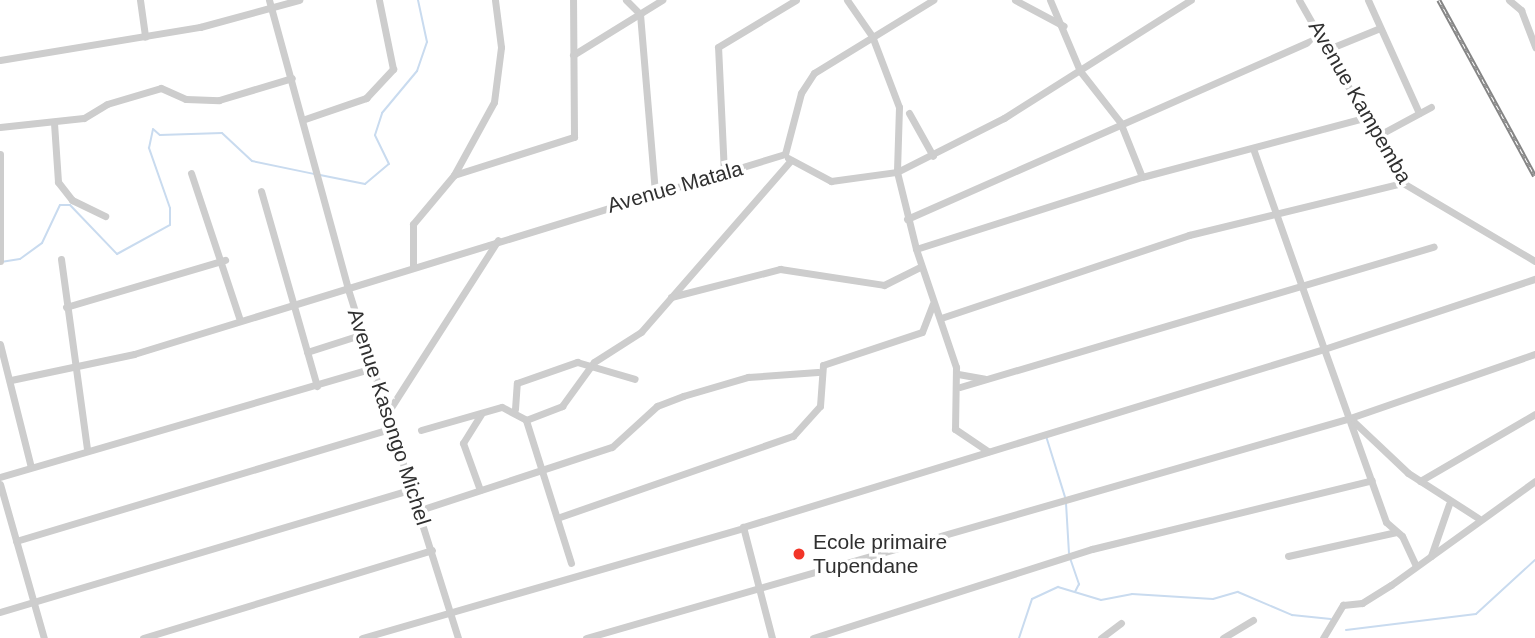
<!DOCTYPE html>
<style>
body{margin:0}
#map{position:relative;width:1535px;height:638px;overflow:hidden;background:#fff;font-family:Arial,sans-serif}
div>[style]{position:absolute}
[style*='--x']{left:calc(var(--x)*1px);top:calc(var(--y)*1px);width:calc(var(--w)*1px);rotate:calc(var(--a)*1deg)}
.stream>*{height:2px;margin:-1px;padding:0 1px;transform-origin:1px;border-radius:1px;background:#c9dbef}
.street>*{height:7px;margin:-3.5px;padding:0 3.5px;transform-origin:3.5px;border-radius:3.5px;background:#cdcdcd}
.rail>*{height:4.5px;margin-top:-2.25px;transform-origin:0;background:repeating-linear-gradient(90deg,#fff 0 5px,#858585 0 10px);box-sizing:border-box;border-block:2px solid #858585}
.dots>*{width:19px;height:19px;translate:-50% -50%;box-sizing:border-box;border:4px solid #fff;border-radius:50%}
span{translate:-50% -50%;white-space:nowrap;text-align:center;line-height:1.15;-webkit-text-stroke:7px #fff;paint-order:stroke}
.street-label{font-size:21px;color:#303030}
.poi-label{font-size:21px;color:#303030}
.left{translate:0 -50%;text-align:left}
</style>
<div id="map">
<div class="stream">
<i style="--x:320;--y:175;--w:46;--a:11.3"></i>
<i style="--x:365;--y:184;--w:31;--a:-40"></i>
<i style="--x:389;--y:164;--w:32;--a:-116"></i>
<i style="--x:375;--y:135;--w:23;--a:-72"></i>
<i style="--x:382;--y:113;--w:55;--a:-50.2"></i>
<i style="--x:417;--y:71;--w:31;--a:-71"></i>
<i style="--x:427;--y:42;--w:43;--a:-102.1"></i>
<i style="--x:1;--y:262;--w:19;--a:-9"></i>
<i style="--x:20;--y:259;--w:27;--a:-36"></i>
<i style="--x:42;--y:243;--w:42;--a:-64.7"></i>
<i style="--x:60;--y:205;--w:10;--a:0"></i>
<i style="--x:70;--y:205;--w:68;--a:46.2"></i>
<i style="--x:117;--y:254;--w:60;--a:-28.7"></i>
<i style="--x:170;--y:225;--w:17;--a:-90"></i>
<i style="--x:170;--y:208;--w:64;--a:-109.3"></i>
<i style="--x:149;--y:148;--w:19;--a:-78"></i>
<i style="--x:153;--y:129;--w:9;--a:41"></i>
<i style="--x:160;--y:135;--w:62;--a:-1.8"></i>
<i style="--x:222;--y:133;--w:41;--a:43"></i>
<i style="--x:252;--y:161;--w:63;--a:11.8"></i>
<i style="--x:1046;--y:436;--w:64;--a:72.7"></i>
<i style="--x:1066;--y:503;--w:50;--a:86.6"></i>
<i style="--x:1070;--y:558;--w:28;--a:71"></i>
<i style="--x:1079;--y:584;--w:9;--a:117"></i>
<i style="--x:1346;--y:630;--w:131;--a:-7"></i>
<i style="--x:1476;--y:614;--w:80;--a:-42.5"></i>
<i style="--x:1019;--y:638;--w:41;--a:-71.6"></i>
<i style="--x:1032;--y:599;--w:29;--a:-25"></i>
<i style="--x:1058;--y:587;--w:45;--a:16.8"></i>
<i style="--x:1101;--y:600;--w:32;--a:-11"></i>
<i style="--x:1132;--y:594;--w:81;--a:3.5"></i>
<i style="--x:1213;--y:599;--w:26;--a:-16"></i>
<i style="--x:1238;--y:592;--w:59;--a:23.1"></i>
<i style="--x:1292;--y:615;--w:39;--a:6"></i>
</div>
<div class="street">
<i style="--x:140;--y:0;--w:37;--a:82"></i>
<i style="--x:269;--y:0;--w:296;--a:74.7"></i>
<i style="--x:347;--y:286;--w:369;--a:72.5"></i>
<i style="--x:626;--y:0;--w:20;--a:45"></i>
<i style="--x:640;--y:14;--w:179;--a:85.2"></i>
<i style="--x:847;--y:0;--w:44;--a:55.2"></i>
<i style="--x:872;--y:36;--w:76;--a:69.2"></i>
<i style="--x:899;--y:107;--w:65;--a:91.8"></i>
<i style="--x:897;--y:172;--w:79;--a:76.1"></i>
<i style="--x:916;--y:249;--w:237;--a:-17.7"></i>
<i style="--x:1142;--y:177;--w:233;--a:-14.9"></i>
<i style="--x:1015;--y:0;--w:55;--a:28"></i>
<i style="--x:1050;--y:0;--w:77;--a:67.1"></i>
<i style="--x:1080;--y:71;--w:65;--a:51.9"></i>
<i style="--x:1120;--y:122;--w:59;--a:68.2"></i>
<i style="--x:1299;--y:0;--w:210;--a:60.4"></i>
<i style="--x:1403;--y:183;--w:153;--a:30.6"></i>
<i style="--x:1368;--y:0;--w:124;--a:65.7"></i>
<i style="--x:1509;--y:0;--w:16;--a:40"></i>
<i style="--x:1521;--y:10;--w:40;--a:69"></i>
<i style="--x:1331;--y:48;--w:53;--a:-22.2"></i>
<i style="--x:573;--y:55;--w:105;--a:-31.7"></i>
<i style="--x:0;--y:60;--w:203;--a:-9.4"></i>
<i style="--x:200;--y:27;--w:103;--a:-15.3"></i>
<i style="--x:909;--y:113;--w:49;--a:60.8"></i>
<i style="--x:305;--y:119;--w:65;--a:-19"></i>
<i style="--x:366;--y:98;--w:40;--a:-47"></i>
<i style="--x:393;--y:69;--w:70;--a:-101.5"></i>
<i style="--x:54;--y:123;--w:59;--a:86.1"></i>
<i style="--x:58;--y:182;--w:23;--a:52"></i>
<i style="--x:72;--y:200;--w:37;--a:26"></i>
<i style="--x:0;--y:127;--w:84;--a:-6.1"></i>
<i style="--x:84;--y:118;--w:27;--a:-31"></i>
<i style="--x:107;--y:104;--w:56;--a:-16.5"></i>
<i style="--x:161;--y:88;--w:27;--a:24"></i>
<i style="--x:186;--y:99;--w:33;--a:2"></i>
<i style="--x:219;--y:100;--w:76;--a:-16.8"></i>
<i style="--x:1379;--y:135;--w:59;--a:-28.3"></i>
<i style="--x:0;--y:154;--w:107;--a:90"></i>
<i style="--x:788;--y:158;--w:49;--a:28.1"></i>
<i style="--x:831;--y:181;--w:67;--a:-7.8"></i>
<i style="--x:897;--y:172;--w:120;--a:-26.8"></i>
<i style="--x:1004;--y:118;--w:221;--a:-32.3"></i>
<i style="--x:191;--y:173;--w:155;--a:71.6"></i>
<i style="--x:724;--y:173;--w:126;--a:-92.7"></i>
<i style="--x:718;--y:47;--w:91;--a:-31.1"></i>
<i style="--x:454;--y:175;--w:126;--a:-17.6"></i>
<i style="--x:574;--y:137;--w:137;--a:-90.4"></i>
<i style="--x:261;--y:191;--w:203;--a:74"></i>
<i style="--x:907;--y:219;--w:454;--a:-23.8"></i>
<i style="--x:916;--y:249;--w:125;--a:71.3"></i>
<i style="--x:956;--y:367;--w:62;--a:90.9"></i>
<i style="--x:955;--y:429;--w:40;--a:34"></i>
<i style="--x:61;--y:259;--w:193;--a:82.2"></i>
<i style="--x:413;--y:265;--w:41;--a:-90"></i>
<i style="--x:413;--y:224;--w:64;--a:-50.1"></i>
<i style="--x:454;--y:175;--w:83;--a:-61.3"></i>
<i style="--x:494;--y:102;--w:55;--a:-82.7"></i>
<i style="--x:501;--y:47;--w:47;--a:-97.3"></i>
<i style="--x:671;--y:297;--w:113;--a:-14.4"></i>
<i style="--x:780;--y:269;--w:105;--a:8.7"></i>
<i style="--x:884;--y:285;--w:40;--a:-26.6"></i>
<i style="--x:66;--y:307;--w:166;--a:-16.5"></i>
<i style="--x:941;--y:318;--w:262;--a:-18.5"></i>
<i style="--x:1189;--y:235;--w:220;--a:-13.7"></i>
<i style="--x:0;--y:344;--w:127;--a:75.9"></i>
<i style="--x:307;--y:352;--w:59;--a:-17.8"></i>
<i style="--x:958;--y:374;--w:27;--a:10"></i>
<i style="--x:11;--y:380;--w:126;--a:-11.9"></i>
<i style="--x:134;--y:354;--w:681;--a:-17.08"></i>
<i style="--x:785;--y:154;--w:63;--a:-75.3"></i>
<i style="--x:801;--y:93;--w:24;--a:-57"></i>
<i style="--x:814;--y:73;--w:140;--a:-31.5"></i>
<i style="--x:960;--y:387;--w:494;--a:-16.5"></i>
<i style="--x:515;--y:409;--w:26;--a:-86"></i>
<i style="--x:517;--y:383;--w:64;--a:-19.3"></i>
<i style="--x:577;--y:362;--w:60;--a:16.3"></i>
<i style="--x:388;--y:412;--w:204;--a:-57.4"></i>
<i style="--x:1352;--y:420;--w:77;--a:43.4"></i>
<i style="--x:1408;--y:473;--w:83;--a:32.7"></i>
<i style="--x:421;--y:430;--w:84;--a:-15.9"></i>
<i style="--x:502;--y:407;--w:27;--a:28"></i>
<i style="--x:0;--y:477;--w:389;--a:-16.3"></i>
<i style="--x:1420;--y:481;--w:133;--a:-30.2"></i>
<i style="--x:0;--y:484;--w:160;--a:74.1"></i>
<i style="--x:480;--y:490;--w:50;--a:-109.9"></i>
<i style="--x:463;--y:443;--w:34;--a:-58"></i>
<i style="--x:420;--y:510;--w:202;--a:-18.2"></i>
<i style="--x:612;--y:447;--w:61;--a:-42.3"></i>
<i style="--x:657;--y:406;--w:28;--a:-21"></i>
<i style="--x:683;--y:396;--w:68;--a:-16.3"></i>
<i style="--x:748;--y:377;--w:70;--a:-4.1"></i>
<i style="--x:557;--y:518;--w:250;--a:-19.2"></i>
<i style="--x:793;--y:436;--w:40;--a:-48"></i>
<i style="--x:820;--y:406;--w:41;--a:-85.8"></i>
<i style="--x:823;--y:365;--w:104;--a:-18.4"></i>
<i style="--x:922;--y:332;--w:30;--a:-69"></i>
<i style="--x:16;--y:541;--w:394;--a:-16.7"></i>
<i style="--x:1288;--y:556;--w:111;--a:-12.5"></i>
<i style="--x:1431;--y:556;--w:55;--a:-70.9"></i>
<i style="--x:571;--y:563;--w:150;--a:-107.5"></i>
<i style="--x:526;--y:420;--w:39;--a:-21"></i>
<i style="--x:562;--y:406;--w:54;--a:-54"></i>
<i style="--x:594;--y:362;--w:56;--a:-32.6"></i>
<i style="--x:641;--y:332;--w:228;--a:-48.9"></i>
<i style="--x:1416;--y:566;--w:33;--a:-115"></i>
<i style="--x:1402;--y:536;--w:21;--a:-139"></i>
<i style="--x:1386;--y:522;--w:184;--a:-109.7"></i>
<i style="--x:1324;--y:349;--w:222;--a:-18.4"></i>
<i style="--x:0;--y:612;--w:431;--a:-16.6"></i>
<i style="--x:143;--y:638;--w:302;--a:-16.9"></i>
<i style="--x:362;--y:638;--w:393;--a:-16.1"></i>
<i style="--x:586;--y:638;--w:795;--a:-16.06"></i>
<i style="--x:1350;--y:418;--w:196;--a:-19.1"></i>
<i style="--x:772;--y:638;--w:115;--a:-104.6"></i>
<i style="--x:743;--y:527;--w:608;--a:-17.03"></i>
<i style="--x:1324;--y:349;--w:212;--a:-109.5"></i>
<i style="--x:813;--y:638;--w:293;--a:-17.7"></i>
<i style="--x:1092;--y:549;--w:288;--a:-13.8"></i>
<i style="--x:1101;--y:638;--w:25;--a:-37"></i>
<i style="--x:1223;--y:638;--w:35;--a:-31"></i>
<i style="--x:1323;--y:638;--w:39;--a:-59"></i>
<i style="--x:1343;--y:605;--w:19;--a:-6"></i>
<i style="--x:1362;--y:603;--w:34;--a:-32"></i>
<i style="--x:1391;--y:585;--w:178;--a:-35.8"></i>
</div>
<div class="rail">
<i style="--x:1439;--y:0;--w:200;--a:61.4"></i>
</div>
<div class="dots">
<i style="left:799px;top:554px;background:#f23528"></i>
</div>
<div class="street-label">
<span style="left:1360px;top:102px;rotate:60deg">Avenue Kampemba</span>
<span style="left:675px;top:187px;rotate:-16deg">Avenue Matala</span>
<span style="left:389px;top:417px;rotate:72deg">Avenue Kasongo Michel</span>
</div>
<div class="poi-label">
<span class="left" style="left:813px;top:554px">Ecole primaire<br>Tupendane</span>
</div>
</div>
